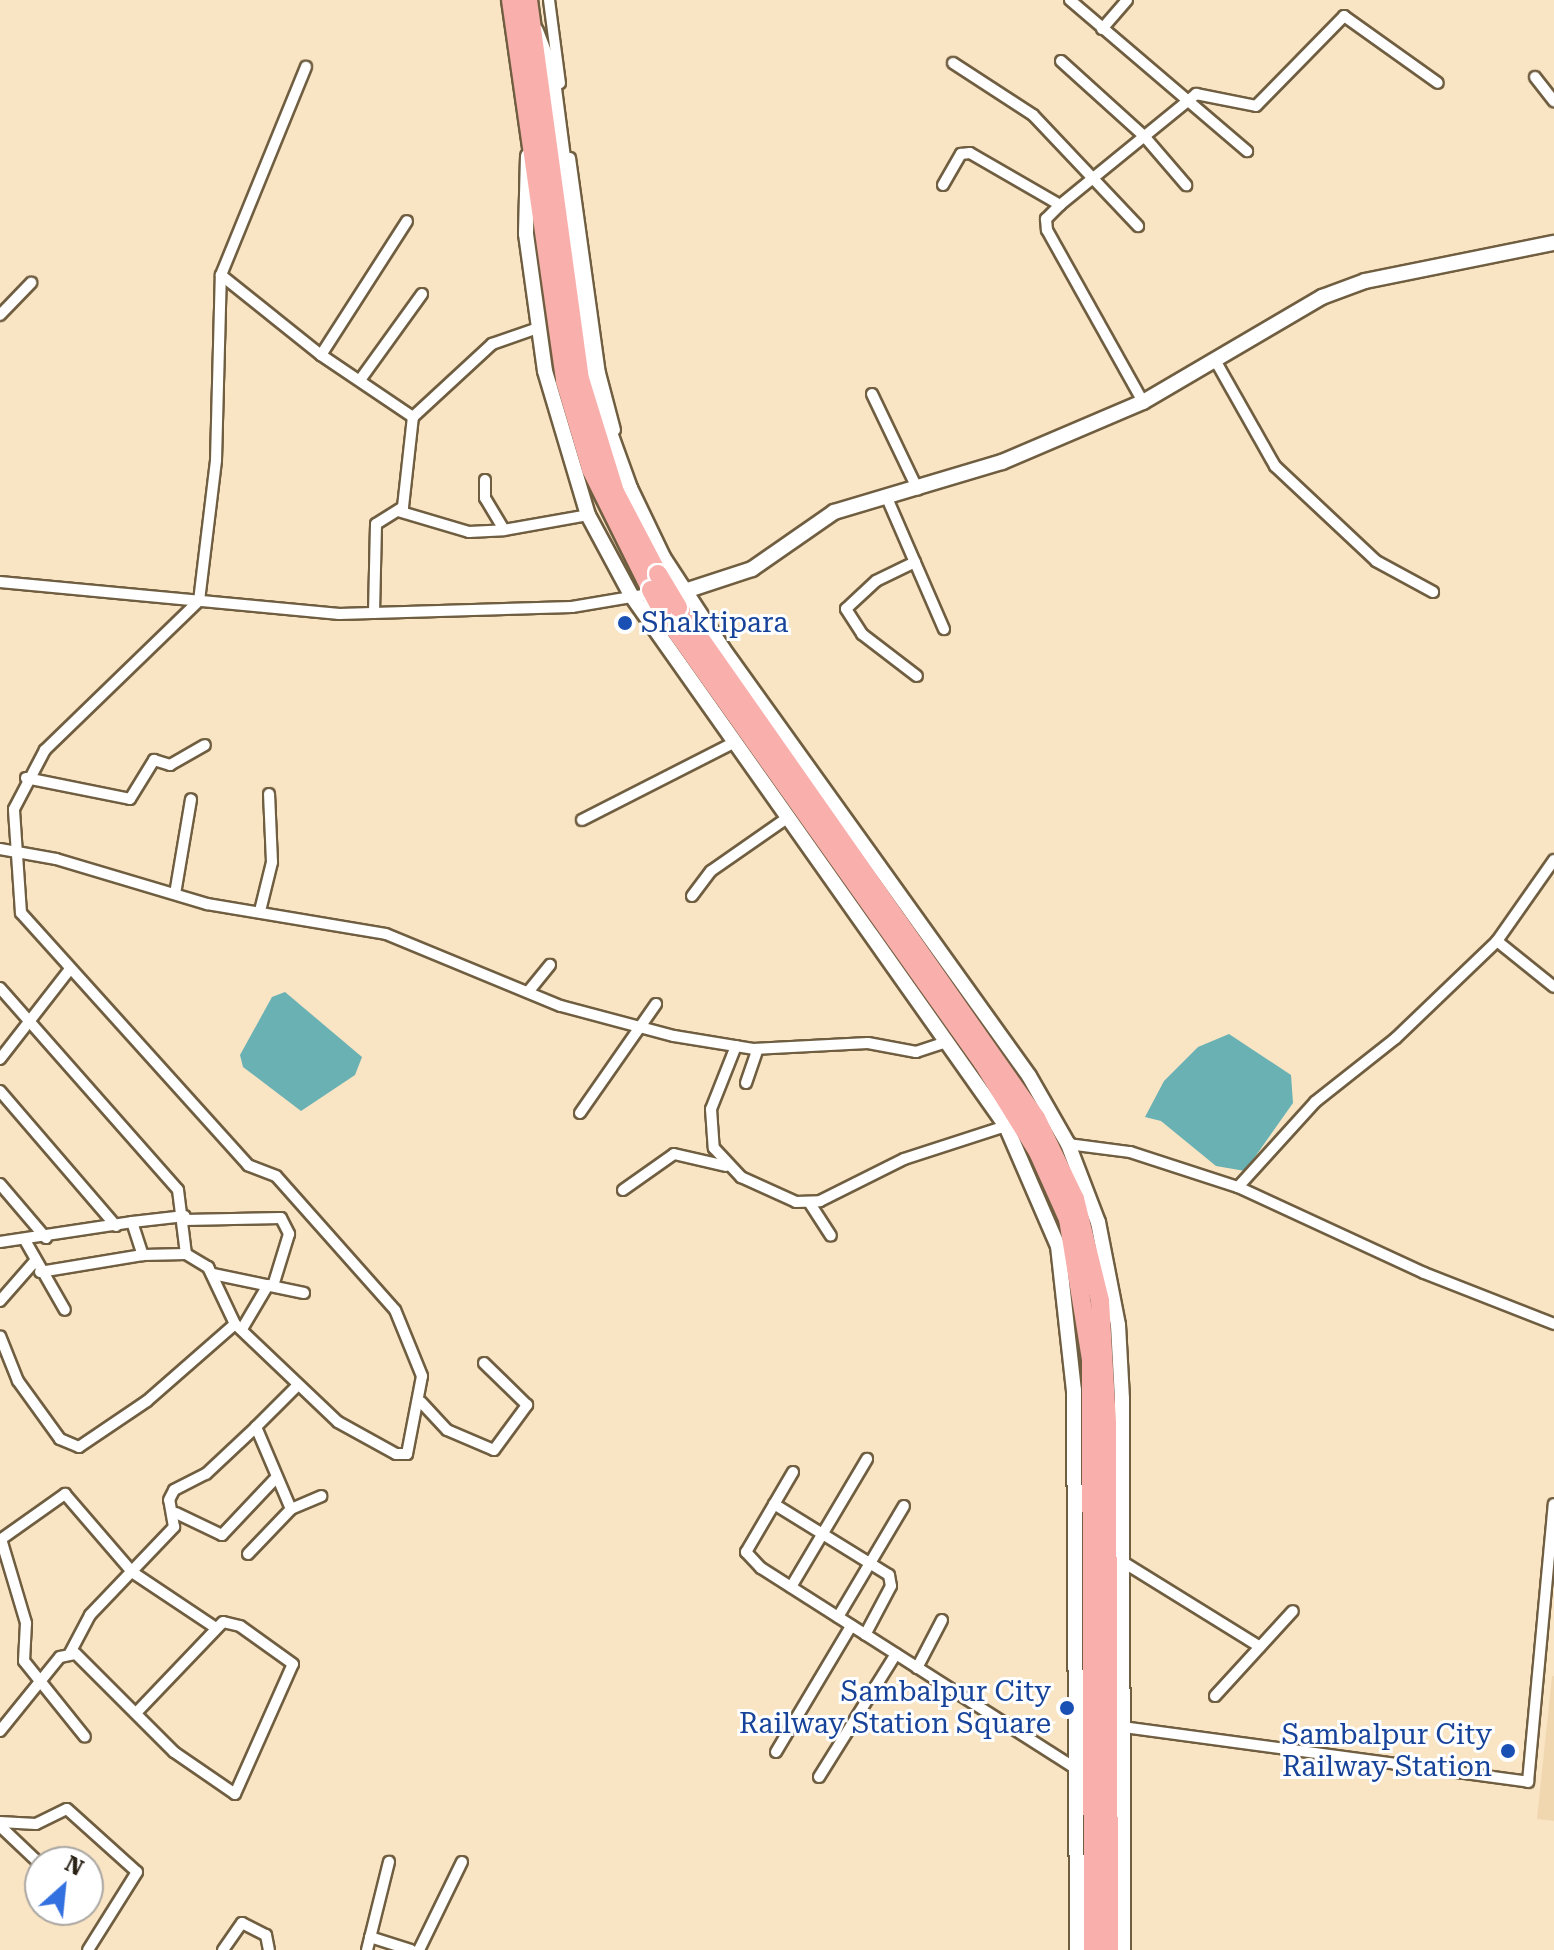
<!DOCTYPE html>
<style>
body{margin:0}
#map{position:relative;width:1554px;height:1950px;overflow:hidden;background:#f9e4c4;font-family:"Roboto Serif",serif}
div>[style]{position:absolute}
[style*='--x']{left:calc(var(--x)*1px);top:calc(var(--y)*1px);width:calc(var(--w)*1px);rotate:calc(var(--a)*1deg)}
.built>*{inset:0;background:#f0d7b0}
.water>*{inset:0;background:#69b1b3}
.roads{filter:drop-shadow(2px 0 #705e41) drop-shadow(-2px 0 #705e41) drop-shadow(0 2px #705e41) drop-shadow(0 -2px #705e41)}
.street>*{height:10px;margin:-5px;padding:0 5px;transform-origin:5px;border-radius:5px;background:#fff}
.secondary>*{height:14px;margin:-7px;padding:0 7px;transform-origin:7px;border-radius:7px;background:#fff}
.highway>*{height:18px;margin:-9px;padding:0 9px;transform-origin:9px;border-radius:9px;background:#f9b0ac}
.bridges{filter:drop-shadow(2px 0 #fff) drop-shadow(-2px 0 #fff) drop-shadow(0 2px #fff) drop-shadow(0 -2px #fff)}
.highway-bridge>*{height:18px;margin:-9px;padding:0 9px;transform-origin:9px;border-radius:9px;background:#f9b0ac}
.dots>*{width:22px;height:22px;translate:-50% -50%;box-sizing:border-box;border:4px solid #fff;border-radius:50%}
span{translate:-50% -50%;white-space:nowrap;text-align:center;line-height:1.15;-webkit-text-stroke:6px #fff;paint-order:stroke}
.transit-label{font-size:28px;color:#164399}
.left{translate:0 -50%;text-align:left}
.right{translate:-100% -50%;text-align:right}
.north{position:absolute;left:24px;top:1846px;width:80px;height:80px;box-sizing:border-box;background:#fff;border:2px solid #aaa7a2;border-radius:50%;rotate:27deg;font-size:22px;font-weight:700;line-height:32px;text-align:center;color:#2a2216}
.north::after{content:'';display:block;margin:auto;width:28px;height:36px;background:#3471e0;clip-path:polygon(50% 0,100% 100%,50% 72%,0 100%)}
</style>
<div id="map">
<div class="built">
<i style="clip-path:polygon(1552px 1676px,1554px 1676px,1554px 1821px,1537px 1819px)"></i>
</div>
<div class="water">
<i style="clip-path:polygon(285px 992px,362px 1057px,355px 1075px,301px 1111px,243px 1067px,240px 1055px,272px 997px)"></i>
<i style="clip-path:polygon(1229px 1034px,1291px 1075px,1293px 1103px,1245px 1171px,1216px 1166px,1161px 1121px,1145px 1117px,1164px 1081px,1198px 1047px)"></i>
</div>
<div class="roads">
<div class="street">
<i style="--x:549;--y:0;--w:84;--a:82.5"></i>
<i style="--x:1070;--y:0;--w:233;--a:40.5"></i>
<i style="--x:1102;--y:29;--w:38;--a:-49"></i>
<i style="--x:1061;--y:61;--w:112;--a:42.1"></i>
<i style="--x:1144;--y:136;--w:65;--a:49.4"></i>
<i style="--x:953;--y:63;--w:95;--a:33"></i>
<i style="--x:1033;--y:115;--w:153;--a:46.6"></i>
<i style="--x:1535;--y:77;--w:31;--a:52"></i>
<i style="--x:570;--y:158;--w:217;--a:82.1"></i>
<i style="--x:600;--y:373;--w:59;--a:75.3"></i>
<i style="--x:943;--y:185;--w:36;--a:-60"></i>
<i style="--x:961;--y:154;--w:9;--a:-6"></i>
<i style="--x:970;--y:153;--w:104;--a:30"></i>
<i style="--x:1060;--y:205;--w:20;--a:135"></i>
<i style="--x:1046;--y:219;--w:11;--a:85"></i>
<i style="--x:1047;--y:230;--w:197;--a:60.8"></i>
<i style="--x:1060;--y:205;--w:176;--a:-39.2"></i>
<i style="--x:1196;--y:94;--w:61;--a:11.3"></i>
<i style="--x:1256;--y:106;--w:126;--a:-45.6"></i>
<i style="--x:1344;--y:16;--w:115;--a:35.5"></i>
<i style="--x:221;--y:275;--w:128;--a:38.7"></i>
<i style="--x:321;--y:355;--w:111;--a:34"></i>
<i style="--x:0;--y:315;--w:45;--a:-45.9"></i>
<i style="--x:321;--y:355;--w:159;--a:-57.3"></i>
<i style="--x:1215;--y:360;--w:122;--a:60.5"></i>
<i style="--x:1275;--y:466;--w:139;--a:43.2"></i>
<i style="--x:1376;--y:561;--w:65;--a:28.5"></i>
<i style="--x:360;--y:380;--w:106;--a:-54.2"></i>
<i style="--x:872;--y:394;--w:106;--a:64.4"></i>
<i style="--x:413;--y:417;--w:108;--a:-42.7"></i>
<i style="--x:492;--y:344;--w:49;--a:-19.2"></i>
<i style="--x:485;--y:480;--w:18;--a:90"></i>
<i style="--x:485;--y:498;--w:37;--a:59"></i>
<i style="--x:504;--y:530;--w:85;--a:-10.1"></i>
<i style="--x:887;--y:498;--w:143;--a:66.5"></i>
<i style="--x:398;--y:511;--w:74;--a:16.5"></i>
<i style="--x:469;--y:532;--w:35;--a:-3"></i>
<i style="--x:915;--y:562;--w:43;--a:154"></i>
<i style="--x:876;--y:581;--w:41;--a:137"></i>
<i style="--x:846;--y:609;--w:30;--a:57"></i>
<i style="--x:862;--y:634;--w:69;--a:37.4"></i>
<i style="--x:0;--y:582;--w:341;--a:5.4"></i>
<i style="--x:339;--y:614;--w:233;--a:-1.7"></i>
<i style="--x:572;--y:607;--w:84;--a:-9.6"></i>
<i style="--x:374;--y:613;--w:89;--a:-88.7"></i>
<i style="--x:376;--y:524;--w:32;--a:-32"></i>
<i style="--x:403;--y:507;--w:91;--a:-83.7"></i>
<i style="--x:26;--y:778;--w:106;--a:11.4"></i>
<i style="--x:130;--y:799;--w:46;--a:-58.4"></i>
<i style="--x:154;--y:760;--w:17;--a:17"></i>
<i style="--x:170;--y:765;--w:40;--a:-29.7"></i>
<i style="--x:582;--y:820;--w:169;--a:-27"></i>
<i style="--x:0;--y:849;--w:57;--a:10.1"></i>
<i style="--x:56;--y:859;--w:158;--a:16.6"></i>
<i style="--x:207;--y:904;--w:181;--a:9.5"></i>
<i style="--x:386;--y:934;--w:189;--a:22.4"></i>
<i style="--x:561;--y:1006;--w:117;--a:14.9"></i>
<i style="--x:674;--y:1036;--w:80;--a:9.3"></i>
<i style="--x:753;--y:1049;--w:115;--a:-3"></i>
<i style="--x:868;--y:1043;--w:49;--a:10.6"></i>
<i style="--x:916;--y:1052;--w:32;--a:-18"></i>
<i style="--x:175;--y:894;--w:96;--a:-80.4"></i>
<i style="--x:692;--y:896;--w:31;--a:-53"></i>
<i style="--x:711;--y:871;--w:93;--a:-34.9"></i>
<i style="--x:260;--y:911;--w:50;--a:-76.2"></i>
<i style="--x:272;--y:862;--w:68;--a:-92.5"></i>
<i style="--x:1497;--y:941;--w:73;--a:38.9"></i>
<i style="--x:0;--y:988;--w:269;--a:48.6"></i>
<i style="--x:178;--y:1190;--w:64;--a:82.9"></i>
<i style="--x:528;--y:992;--w:35;--a:-51"></i>
<i style="--x:736;--y:1046;--w:68;--a:111.6"></i>
<i style="--x:711;--y:1109;--w:39;--a:86"></i>
<i style="--x:714;--y:1148;--w:40;--a:47"></i>
<i style="--x:741;--y:1177;--w:60;--a:24.4"></i>
<i style="--x:796;--y:1202;--w:24;--a:-2"></i>
<i style="--x:820;--y:1201;--w:94;--a:-26.6"></i>
<i style="--x:904;--y:1159;--w:107;--a:-17.9"></i>
<i style="--x:0;--y:1059;--w:114;--a:-52.1"></i>
<i style="--x:746;--y:1083;--w:36;--a:-71"></i>
<i style="--x:0;--y:1091;--w:178;--a:49.3"></i>
<i style="--x:580;--y:1113;--w:133;--a:-55.1"></i>
<i style="--x:1068;--y:1144;--w:63;--a:7.4"></i>
<i style="--x:1130;--y:1152;--w:114;--a:18"></i>
<i style="--x:1238;--y:1187;--w:205;--a:24.8"></i>
<i style="--x:1424;--y:1273;--w:140;--a:21.4"></i>
<i style="--x:0;--y:1184;--w:71;--a:49.6"></i>
<i style="--x:1238;--y:1187;--w:115;--a:-47.8"></i>
<i style="--x:1315;--y:1102;--w:103;--a:-38.3"></i>
<i style="--x:1396;--y:1038;--w:140;--a:-43.8"></i>
<i style="--x:1497;--y:941;--w:99;--a:-54.9"></i>
<i style="--x:623;--y:1190;--w:62;--a:-35.2"></i>
<i style="--x:674;--y:1154;--w:53;--a:13"></i>
<i style="--x:809;--y:1202;--w:40;--a:57.1"></i>
<i style="--x:185;--y:1220;--w:96;--a:-1.2"></i>
<i style="--x:281;--y:1218;--w:18;--a:63"></i>
<i style="--x:289;--y:1234;--w:54;--a:107.1"></i>
<i style="--x:132;--y:1222;--w:53;--a:-6.5"></i>
<i style="--x:0;--y:1242;--w:134;--a:-8.6"></i>
<i style="--x:132;--y:1222;--w:35;--a:72"></i>
<i style="--x:143;--y:1255;--w:43;--a:-1.3"></i>
<i style="--x:186;--y:1254;--w:26;--a:31"></i>
<i style="--x:208;--y:1267;--w:63;--a:64.7"></i>
<i style="--x:235;--y:1324;--w:117;--a:138.8"></i>
<i style="--x:147;--y:1401;--w:82;--a:145.9"></i>
<i style="--x:79;--y:1447;--w:21;--a:-157"></i>
<i style="--x:60;--y:1439;--w:72;--a:-125.9"></i>
<i style="--x:18;--y:1381;--w:48;--a:-111.8"></i>
<i style="--x:26;--y:1242;--w:78;--a:60.2"></i>
<i style="--x:40;--y:1272;--w:104;--a:-9.4"></i>
<i style="--x:213;--y:1274;--w:93;--a:11.8"></i>
<i style="--x:0;--y:1301;--w:53;--a:-48.8"></i>
<i style="--x:235;--y:1324;--w:142;--a:43.6"></i>
<i style="--x:338;--y:1422;--w:66;--a:28.9"></i>
<i style="--x:396;--y:1454;--w:11;--a:0"></i>
<i style="--x:407;--y:1454;--w:79;--a:-79.1"></i>
<i style="--x:422;--y:1376;--w:71;--a:-112.2"></i>
<i style="--x:395;--y:1310;--w:179;--a:-131.6"></i>
<i style="--x:276;--y:1176;--w:30;--a:-159"></i>
<i style="--x:248;--y:1165;--w:339;--a:-132"></i>
<i style="--x:21;--y:913;--w:104;--a:-93.9"></i>
<i style="--x:14;--y:809;--w:67;--a:-62.3"></i>
<i style="--x:45;--y:750;--w:214;--a:-44.1"></i>
<i style="--x:199;--y:601;--w:142;--a:-83.1"></i>
<i style="--x:216;--y:460;--w:185;--a:-88.5"></i>
<i style="--x:221;--y:275;--w:225;--a:-67.8"></i>
<i style="--x:242;--y:1329;--w:51;--a:-59.4"></i>
<i style="--x:296;--y:1387;--w:57;--a:135"></i>
<i style="--x:256;--y:1427;--w:89;--a:66.9"></i>
<i style="--x:291;--y:1509;--w:33;--a:-23"></i>
<i style="--x:421;--y:1402;--w:38;--a:47"></i>
<i style="--x:447;--y:1430;--w:51;--a:23.1"></i>
<i style="--x:494;--y:1450;--w:56;--a:-53.7"></i>
<i style="--x:527;--y:1405;--w:60;--a:-135.7"></i>
<i style="--x:793;--y:1472;--w:93;--a:120.4"></i>
<i style="--x:746;--y:1552;--w:22;--a:47"></i>
<i style="--x:761;--y:1568;--w:376;--a:32.5"></i>
<i style="--x:774;--y:1504;--w:135;--a:31.7"></i>
<i style="--x:889;--y:1575;--w:11;--a:80"></i>
<i style="--x:891;--y:1586;--w:55;--a:118"></i>
<i style="--x:176;--y:1513;--w:51;--a:25.6"></i>
<i style="--x:222;--y:1535;--w:77;--a:-46.6"></i>
<i style="--x:1;--y:1539;--w:88;--a:73.4"></i>
<i style="--x:26;--y:1623;--w:38;--a:93"></i>
<i style="--x:24;--y:1661;--w:97;--a:51.2"></i>
<i style="--x:0;--y:1540;--w:80;--a:-35.3"></i>
<i style="--x:65;--y:1494;--w:103;--a:49.3"></i>
<i style="--x:132;--y:1572;--w:97;--a:33.7"></i>
<i style="--x:248;--y:1554;--w:62;--a:-46.3"></i>
<i style="--x:1123;--y:1562;--w:161;--a:31.8"></i>
<i style="--x:791;--y:1587;--w:149;--a:-59.3"></i>
<i style="--x:838;--y:1617;--w:129;--a:-59.3"></i>
<i style="--x:70;--y:1653;--w:43;--a:-62.2"></i>
<i style="--x:90;--y:1615;--w:122;--a:-46.3"></i>
<i style="--x:174;--y:1527;--w:27;--a:-100"></i>
<i style="--x:169;--y:1500;--w:11;--a:-63"></i>
<i style="--x:174;--y:1490;--w:36;--a:-27"></i>
<i style="--x:206;--y:1474;--w:69;--a:-43.2"></i>
<i style="--x:917;--y:1668;--w:54;--a:-62.5"></i>
<i style="--x:1215;--y:1696;--w:115;--a:-47.5"></i>
<i style="--x:1116;--y:1726;--w:416;--a:7.7"></i>
<i style="--x:1528;--y:1782;--w:279;--a:-84.7"></i>
<i style="--x:0;--y:1731;--w:95;--a:-51"></i>
<i style="--x:60;--y:1657;--w:16;--a:-11"></i>
<i style="--x:76;--y:1654;--w:139;--a:45"></i>
<i style="--x:174;--y:1752;--w:74;--a:34.5"></i>
<i style="--x:235;--y:1794;--w:142;--a:-66"></i>
<i style="--x:293;--y:1664;--w:65;--a:-144.4"></i>
<i style="--x:240;--y:1626;--w:17;--a:-167"></i>
<i style="--x:223;--y:1622;--w:124;--a:133.7"></i>
<i style="--x:776;--y:1752;--w:147;--a:-59.2"></i>
<i style="--x:819;--y:1777;--w:145;--a:-58"></i>
<i style="--x:0;--y:1822;--w:36;--a:3"></i>
<i style="--x:36;--y:1824;--w:34;--a:-26"></i>
<i style="--x:67;--y:1809;--w:94;--a:42"></i>
<i style="--x:137;--y:1872;--w:92;--a:122.1"></i>
<i style="--x:0;--y:1826;--w:55;--a:43.5"></i>
<i style="--x:370;--y:1937;--w:43;--a:17.6"></i>
<i style="--x:223;--y:1950;--w:33;--a:-55"></i>
<i style="--x:242;--y:1923;--w:27;--a:27"></i>
<i style="--x:266;--y:1935;--w:15;--a:79"></i>
<i style="--x:367;--y:1950;--w:91;--a:-76"></i>
<i style="--x:419;--y:1950;--w:98;--a:-64"></i>
</div>
<div class="secondary">
<i style="--x:536;--y:31;--w:45;--a:69.1"></i>
<i style="--x:552;--y:73;--w:313;--a:82.6"></i>
<i style="--x:592;--y:383;--w:112;--a:70.1"></i>
<i style="--x:630;--y:488;--w:76;--a:64.4"></i>
<i style="--x:663;--y:557;--w:110;--a:56.9"></i>
<i style="--x:723;--y:649;--w:525;--a:54.37"></i>
<i style="--x:1029;--y:1076;--w:78;--a:60.2"></i>
<i style="--x:1068;--y:1144;--w:84;--a:69"></i>
<i style="--x:1098;--y:1222;--w:105;--a:79"></i>
<i style="--x:1118;--y:1325;--w:74;--a:86.9"></i>
<i style="--x:1122;--y:1399;--w:551;--a:89.9"></i>
<i style="--x:528;--y:156;--w:78;--a:91.5"></i>
<i style="--x:526;--y:234;--w:138;--a:82.1"></i>
<i style="--x:545;--y:371;--w:150;--a:73.4"></i>
<i style="--x:588;--y:515;--w:91;--a:61.7"></i>
<i style="--x:631;--y:595;--w:650;--a:54.77"></i>
<i style="--x:1006;--y:1126;--w:131;--a:66.6"></i>
<i style="--x:1058;--y:1246;--w:145;--a:83.7"></i>
<i style="--x:1074;--y:1390;--w:560;--a:89.69"></i>
<i style="--x:685;--y:591;--w:71;--a:-18.2"></i>
<i style="--x:752;--y:569;--w:100;--a:-34.8"></i>
<i style="--x:834;--y:512;--w:175;--a:-16.6"></i>
<i style="--x:1002;--y:462;--w:153;--a:-23.1"></i>
<i style="--x:1143;--y:402;--w:208;--a:-30.4"></i>
<i style="--x:1322;--y:297;--w:46;--a:-20.4"></i>
<i style="--x:1365;--y:281;--w:193;--a:-11.4"></i>
</div>
<div class="highway">
<i style="--x:511;--y:0;--w:385;--a:81.9"></i>
<i style="--x:565;--y:381;--w:92;--a:73.5"></i>
<i style="--x:591;--y:469;--w:135;--a:63.6"></i>
<i style="--x:528;--y:0;--w:383;--a:82.2"></i>
<i style="--x:580;--y:379;--w:118;--a:72.8"></i>
<i style="--x:615;--y:492;--w:93;--a:62.3"></i>
<i style="--x:678;--y:607;--w:624;--a:54.99"></i>
<i style="--x:1036;--y:1118;--w:90;--a:64.3"></i>
<i style="--x:1075;--y:1199;--w:105;--a:76.2"></i>
<i style="--x:1100;--y:1301;--w:122;--a:86.7"></i>
<i style="--x:1107;--y:1423;--w:527;--a:89.78"></i>
<i style="--x:662;--y:611;--w:554;--a:54.62"></i>
<i style="--x:983;--y:1063;--w:105;--a:58.3"></i>
<i style="--x:1038;--y:1152;--w:73;--a:65.9"></i>
<i style="--x:1068;--y:1219;--w:142;--a:80.7"></i>
<i style="--x:1091;--y:1359;--w:591;--a:89.81"></i>
</div>
</div>
<div class="bridges">
<div class="highway-bridge">
<i style="--x:658;--y:574;--w:39;--a:59"></i>
<i style="--x:651;--y:590;--w:24;--a:62"></i>
</div>
</div>
<div class="dots">
<i style="left:625px;top:623px;background:#1a4fb4"></i>
<i style="left:1067px;top:1708px;background:#1a4fb4"></i>
<i style="left:1508px;top:1751px;background:#1a4fb4"></i>
</div>
<div class="transit-label">
<span class="left" style="left:641px;top:623px">Shaktipara</span>
<span class="right" style="left:1051px;top:1708px">Sambalpur City<br>Railway Station Square</span>
<span class="right" style="left:1492px;top:1751px">Sambalpur City<br>Railway Station</span>
</div>
<div class="north">N</div>
</div>
